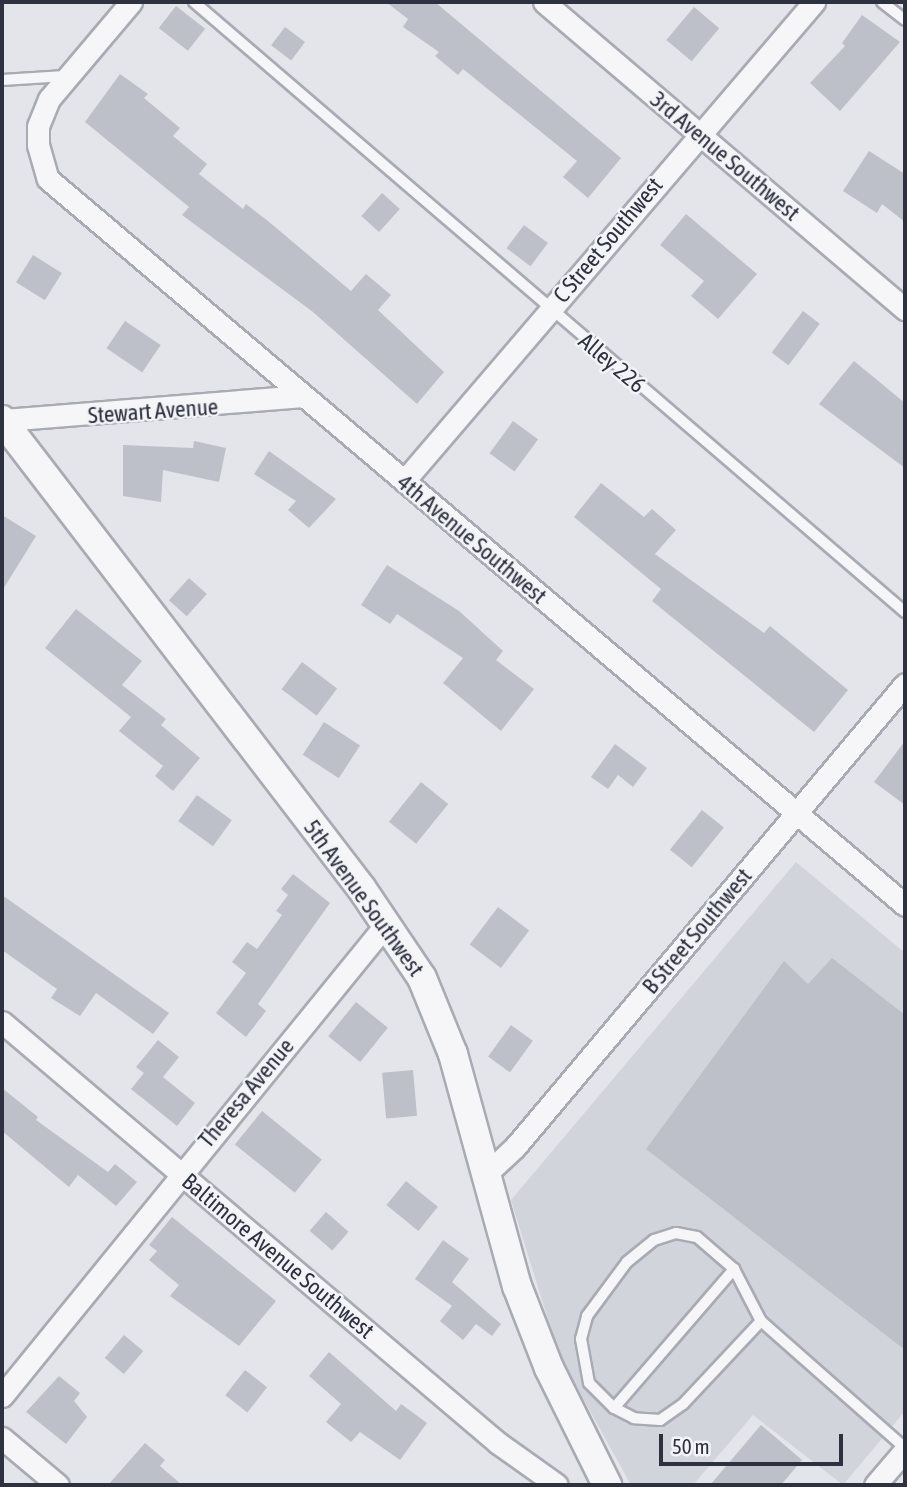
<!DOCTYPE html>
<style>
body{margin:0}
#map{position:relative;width:907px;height:1487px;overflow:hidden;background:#e3e5ea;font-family:"Asap Condensed",sans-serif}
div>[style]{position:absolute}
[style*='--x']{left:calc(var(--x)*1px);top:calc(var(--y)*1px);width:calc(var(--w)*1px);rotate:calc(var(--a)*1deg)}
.built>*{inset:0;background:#d2d4db}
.building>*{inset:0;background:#bec0c9;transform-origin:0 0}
.roads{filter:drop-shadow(2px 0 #a9abb4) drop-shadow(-2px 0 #a9abb4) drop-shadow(0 2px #a9abb4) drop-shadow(0 -2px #a9abb4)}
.service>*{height:10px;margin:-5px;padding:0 5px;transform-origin:5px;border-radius:5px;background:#f6f6f8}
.minor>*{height:21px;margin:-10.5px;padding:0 10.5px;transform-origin:10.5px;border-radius:10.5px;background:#f6f6f8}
.tertiary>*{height:28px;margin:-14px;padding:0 14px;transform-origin:14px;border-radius:14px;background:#f6f6f8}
span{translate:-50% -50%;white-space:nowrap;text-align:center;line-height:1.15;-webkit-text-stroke:5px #f3f4f7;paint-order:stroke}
.street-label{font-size:23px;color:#2d3140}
.frame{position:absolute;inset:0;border:4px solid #2d3140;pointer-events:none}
.scale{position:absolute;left:659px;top:1434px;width:184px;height:32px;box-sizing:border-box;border:4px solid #2d3140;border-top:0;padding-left:9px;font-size:21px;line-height:24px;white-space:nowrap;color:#2d3140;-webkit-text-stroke:5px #f3f4f7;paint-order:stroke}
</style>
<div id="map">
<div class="built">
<i style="clip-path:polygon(796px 862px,905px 953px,905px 1411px,843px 1485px,753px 1415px,693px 1485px,631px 1485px,559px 1355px,511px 1200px)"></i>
</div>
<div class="building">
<i style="clip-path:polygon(386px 2px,435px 2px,621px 158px,588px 198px,563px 177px,577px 161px,463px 69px,458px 75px,435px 56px,439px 52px,403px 27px,408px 19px)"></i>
<i style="left:176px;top:6px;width:37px;height:28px;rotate:38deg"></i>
<i style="left:694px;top:7px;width:33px;height:43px;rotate:40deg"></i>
<i style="clip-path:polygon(862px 15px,900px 42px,840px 111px,810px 83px,845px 46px,842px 43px)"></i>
<i style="left:285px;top:27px;width:25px;height:23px;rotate:37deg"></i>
<i style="clip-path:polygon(120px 74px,148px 94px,144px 98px,180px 128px,173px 136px,207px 164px,199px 174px,243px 209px,246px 204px,268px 221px,351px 291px,366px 274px,391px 295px,378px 310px,444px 372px,417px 404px,313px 312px,182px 215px,189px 207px,85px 122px)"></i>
<i style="clip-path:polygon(869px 151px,905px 174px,905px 222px,882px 204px,877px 213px,843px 191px)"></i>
<i style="left:382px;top:193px;width:24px;height:31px;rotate:42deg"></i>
<i style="clip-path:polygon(686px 214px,757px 274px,718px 319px,691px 296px,704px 281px,660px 245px)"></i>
<i style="left:524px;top:225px;width:30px;height:29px;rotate:37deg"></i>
<i style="left:33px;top:255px;width:34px;height:32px;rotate:32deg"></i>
<i style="left:803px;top:311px;width:21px;height:52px;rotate:37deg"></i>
<i style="left:125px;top:321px;width:43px;height:33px;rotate:34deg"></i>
<i style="clip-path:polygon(854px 361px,905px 403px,905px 468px,819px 404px)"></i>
<i style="left:513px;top:421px;width:31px;height:40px;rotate:36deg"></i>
<i style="clip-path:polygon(194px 441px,226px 448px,219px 482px,163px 470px,161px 502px,123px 496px,123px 445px,193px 448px)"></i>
<i style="clip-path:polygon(269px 451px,336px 499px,309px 528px,288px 510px,296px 501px,254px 474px)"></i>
<i style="clip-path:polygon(601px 483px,644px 517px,652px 509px,676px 530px,655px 554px,764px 633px,770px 626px,848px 690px,814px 732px,652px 601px,661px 589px,574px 517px)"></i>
<i style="clip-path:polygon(2px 515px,36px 536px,2px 591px)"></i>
<i style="clip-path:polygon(387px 565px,459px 611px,503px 651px,496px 660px,534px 689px,501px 731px,443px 683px,463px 658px,397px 614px,390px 624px,361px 605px)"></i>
<i style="left:189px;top:578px;width:24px;height:30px;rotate:42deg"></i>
<i style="clip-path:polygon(76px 609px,142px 661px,122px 685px,166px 719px,161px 725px,200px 758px,173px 791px,155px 776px,163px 766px,119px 731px,131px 717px,45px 648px)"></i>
<i style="left:302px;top:662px;width:44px;height:34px;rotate:37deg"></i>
<i style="left:324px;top:722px;width:43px;height:39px;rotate:33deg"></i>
<i style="clip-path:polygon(905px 741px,905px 805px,874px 782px)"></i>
<i style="clip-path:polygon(615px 744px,647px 768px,633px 787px,618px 775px,608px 789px,591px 777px)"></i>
<i style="left:421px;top:782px;width:35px;height:51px;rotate:39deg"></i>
<i style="left:197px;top:795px;width:43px;height:32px;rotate:36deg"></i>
<i style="left:702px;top:810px;width:28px;height:51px;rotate:39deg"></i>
<i style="clip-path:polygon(293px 874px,330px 903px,258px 1004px,266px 1011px,246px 1037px,216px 1013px,246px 973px,232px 962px,247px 942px,257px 949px,282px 915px,276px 911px,288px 895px,281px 889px)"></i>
<i style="clip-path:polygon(2px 895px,169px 1013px,153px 1034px,96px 993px,80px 1016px,51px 998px,57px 989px,2px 950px)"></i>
<i style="left:498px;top:907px;width:39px;height:47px;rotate:37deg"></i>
<i style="clip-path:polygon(832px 958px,905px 1015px,905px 1350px,646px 1149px,784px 961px,808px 984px)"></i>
<i style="left:356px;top:1002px;width:41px;height:44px;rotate:39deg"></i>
<i style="left:511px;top:1025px;width:27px;height:39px;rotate:36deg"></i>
<i style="clip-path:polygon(158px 1040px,179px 1057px,163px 1077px,195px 1103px,177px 1126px,131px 1089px,144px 1073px,136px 1067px)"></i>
<i style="left:413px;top:1070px;width:46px;height:31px;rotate:85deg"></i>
<i style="clip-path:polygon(2px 1088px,38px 1117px,36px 1120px,108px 1172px,115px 1164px,137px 1182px,116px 1206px,78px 1175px,69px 1187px,2px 1131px)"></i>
<i style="left:262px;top:1111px;width:77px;height:43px;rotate:39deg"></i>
<i style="left:406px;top:1181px;width:41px;height:31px;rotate:39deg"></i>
<i style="left:326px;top:1212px;width:30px;height:25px;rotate:41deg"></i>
<i style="clip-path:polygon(172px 1217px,276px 1301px,239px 1346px,170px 1296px,179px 1285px,149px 1260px,157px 1251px,149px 1245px)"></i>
<i style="clip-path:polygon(443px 1240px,469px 1259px,452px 1282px,501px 1324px,492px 1336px,476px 1324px,463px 1340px,440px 1321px,452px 1306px,415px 1279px)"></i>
<i style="left:124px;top:1335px;width:25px;height:30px;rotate:40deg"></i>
<i style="clip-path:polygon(329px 1352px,396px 1411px,401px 1404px,427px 1423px,400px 1460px,360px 1432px,351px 1442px,326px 1422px,341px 1404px,309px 1376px)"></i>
<i style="left:245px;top:1370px;width:28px;height:32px;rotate:38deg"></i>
<i style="clip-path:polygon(59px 1376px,80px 1393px,74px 1401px,87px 1417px,66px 1444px,26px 1412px)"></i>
<i style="clip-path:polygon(761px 1425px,802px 1460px,781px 1485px,710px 1485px)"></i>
<i style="clip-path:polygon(145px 1443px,165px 1460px,160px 1466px,182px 1485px,108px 1485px)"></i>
</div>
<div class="roads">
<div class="service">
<i style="--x:194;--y:2;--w:937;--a:40.63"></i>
<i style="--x:882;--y:2;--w:29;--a:38"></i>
<i style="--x:2;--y:80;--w:63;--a:-3.6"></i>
<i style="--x:761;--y:1321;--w:114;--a:133.2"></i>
<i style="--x:683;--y:1404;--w:28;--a:145"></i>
<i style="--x:660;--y:1420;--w:26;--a:-176"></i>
<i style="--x:634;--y:1418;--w:22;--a:-153"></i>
<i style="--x:614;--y:1408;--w:35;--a:-135"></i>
<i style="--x:589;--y:1383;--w:45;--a:-100.3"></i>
<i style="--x:581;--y:1339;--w:24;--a:-75"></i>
<i style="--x:587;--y:1316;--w:67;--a:-53.5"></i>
<i style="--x:627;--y:1262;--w:35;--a:-39"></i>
<i style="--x:654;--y:1240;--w:23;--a:-18"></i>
<i style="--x:676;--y:1233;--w:21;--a:11"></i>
<i style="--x:697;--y:1237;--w:49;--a:40.9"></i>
<i style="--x:734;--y:1269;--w:59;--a:62.6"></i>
<i style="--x:761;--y:1321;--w:192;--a:41.4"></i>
<i style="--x:614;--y:1408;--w:184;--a:-49.2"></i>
</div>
<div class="minor">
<i style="--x:131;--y:2;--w:127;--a:130.2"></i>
<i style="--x:49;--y:99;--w:29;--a:112"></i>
<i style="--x:38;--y:126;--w:19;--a:90"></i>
<i style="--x:38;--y:145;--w:35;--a:74"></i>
<i style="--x:48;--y:179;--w:1123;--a:40.27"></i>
<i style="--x:544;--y:2;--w:474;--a:40.4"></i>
<i style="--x:2;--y:428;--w:8;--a:-76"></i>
<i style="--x:4;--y:420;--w:300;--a:-4.6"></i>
<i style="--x:404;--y:481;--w:631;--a:-49.44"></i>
<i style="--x:2;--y:1022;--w:651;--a:40.32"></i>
<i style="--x:498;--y:1443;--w:72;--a:35.4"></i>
<i style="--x:485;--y:1175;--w:41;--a:-43"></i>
<i style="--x:515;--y:1147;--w:605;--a:-49.89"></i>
<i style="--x:2;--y:1396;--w:610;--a:-50.86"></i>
<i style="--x:2;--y:1438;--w:73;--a:40"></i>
<i style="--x:875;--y:1485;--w:46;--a:-49.4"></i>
</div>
<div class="tertiary">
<i style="--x:2;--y:420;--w:591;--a:52.49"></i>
<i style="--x:362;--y:889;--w:107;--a:56"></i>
<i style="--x:422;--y:978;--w:82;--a:67.8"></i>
<i style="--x:453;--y:1054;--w:241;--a:74.6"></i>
<i style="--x:517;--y:1286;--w:88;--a:68.7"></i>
<i style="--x:549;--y:1368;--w:131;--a:63.6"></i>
</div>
</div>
<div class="street-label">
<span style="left:725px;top:156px;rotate:40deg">3rd Avenue Southwest</span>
<span style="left:608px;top:240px;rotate:-50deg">C Street Southwest</span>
<span style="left:612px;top:363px;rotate:40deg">Alley 226</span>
<span style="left:153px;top:411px;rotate:-4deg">Stewart Avenue</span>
<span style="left:472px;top:539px;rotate:40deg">4th Avenue Southwest</span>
<span style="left:364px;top:898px;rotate:54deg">5th Avenue Southwest</span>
<span style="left:697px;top:931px;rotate:-50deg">B Street Southwest</span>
<span style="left:246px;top:1093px;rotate:-50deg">Theresa Avenue</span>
<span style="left:278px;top:1256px;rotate:40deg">Baltimore Avenue Southwest</span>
</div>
<div class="frame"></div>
<div class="scale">50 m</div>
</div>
